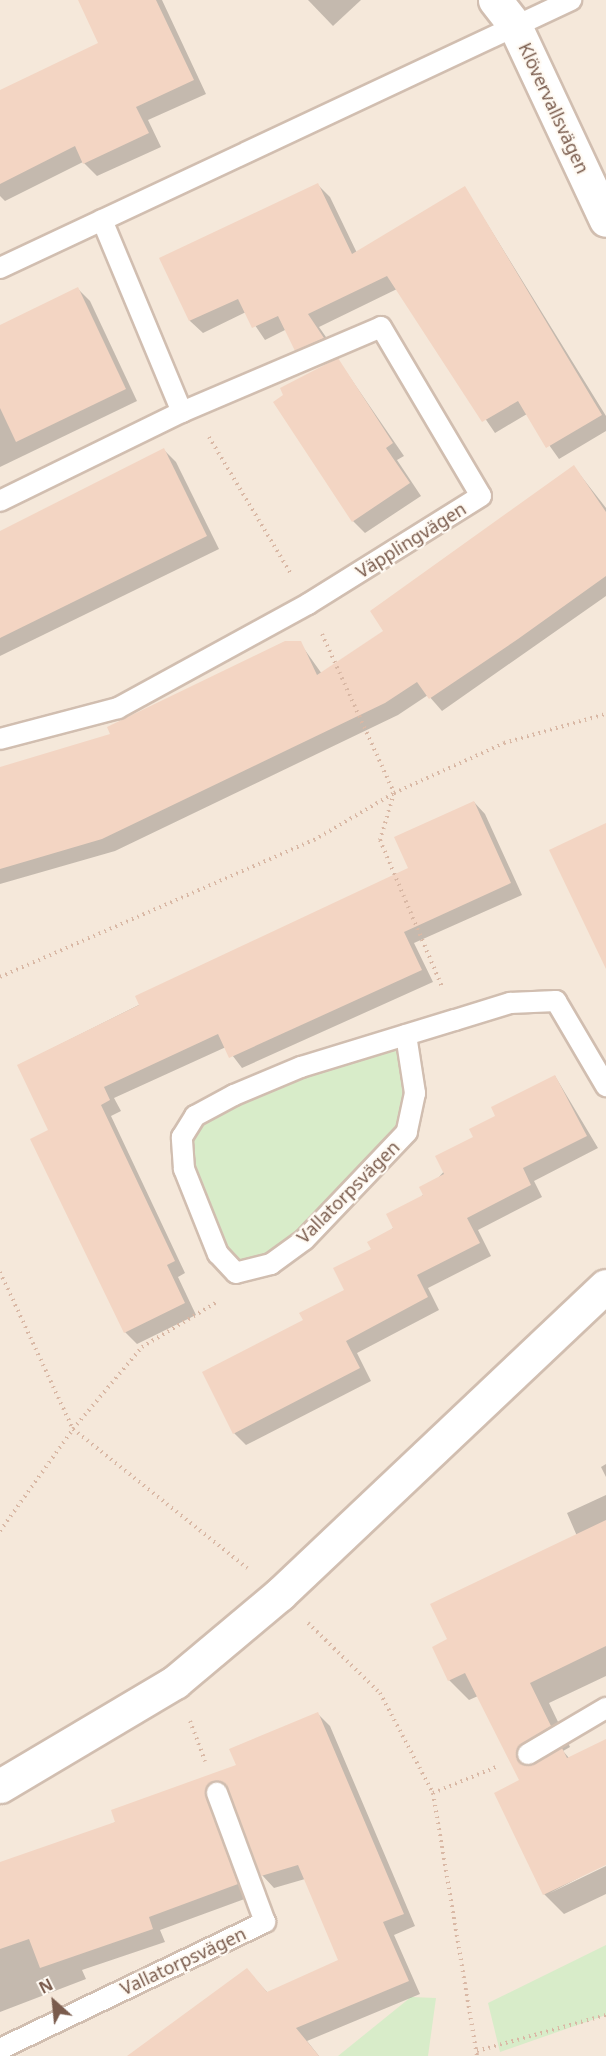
<!DOCTYPE html>
<meta charset="utf-8">
<style>
body{margin:0}
#map{position:relative;width:606px;height:2056px;overflow:hidden;background:#fdf6ec;font-family:"Noto Sans",sans-serif}
div>[style]{position:absolute}
[style*='--x']{left:calc(var(--x)*1px);top:calc(var(--y)*1px);width:calc(var(--w)*1px);rotate:calc(var(--a)*1deg)}
.residential>*{inset:0;background:#f5e8da;transform-origin:0 0}
.green>*{inset:0;background:#d8ecc9}
.shadow>*{inset:0;background:#0003}
.building>*{inset:0;background:#f3d5c3}
.path>*{height:4px;margin-top:-2px;transform-origin:0;background:repeating-linear-gradient(90deg,#d9b8a5 0 1.5px,transparent 0 6px)}
.roads{filter:drop-shadow(2px 0 #d1beb0) drop-shadow(-2px 0 #d1beb0) drop-shadow(0 2px #d1beb0) drop-shadow(0 -2px #d1beb0)}
.service>*{height:20px;margin:-10px;padding:0 10px;transform-origin:10px;border-radius:10px;background:#fff}
.minor>*{height:33px;margin:-16.5px;padding:0 16.5px;transform-origin:16.5px;border-radius:16.5px;background:#fff}
span{translate:-50% -50%;white-space:nowrap;text-align:center;line-height:1.15;-webkit-text-stroke:4.5px #fffaf3;paint-order:stroke}
.street-label{font-size:18px;color:#7a5c4d}
.north{position:absolute;left:24px;top:1972px;width:60px;height:60px;-webkit-text-stroke:4px #fffaf3;paint-order:stroke;rotate:333deg;font-size:16px;font-weight:700;line-height:24px;text-align:center;color:#7a5c4d}
.north::after{content:'';display:block;margin:auto;width:21px;height:27px;background:#7a5c4d;clip-path:polygon(50% 0,100% 100%,50% 72%,0 100%)}
</style>
<div id="map">
<div class="residential">
<i style="left:0;top:0;width:606px;height:2056px"></i>
</div>
<div class="green">
<i style="clip-path:polygon(406px 1035px,407px 1132px,304px 1240px,236px 1273px,184px 1169px,195px 1116px)"></i>
<i style="clip-path:polygon(606px 1945px,606px 2015px,500px 2052px,488px 2003px)"></i>
<i style="clip-path:polygon(411px 1997px,436px 1998px,428px 2056px,338px 2056px)"></i>
</div>
<div class="shadow">
<i style="clip-path:polygon(80px 0,162px 0,206px 94px,148px 120px,161px 147px,97px 176px,83px 162px,5px 201px,0 196px,0 105px,100px 44px)"></i>
<i style="clip-path:polygon(308px 0,361px 0,333px 26px)"></i>
<i style="clip-path:polygon(318px 185px,330px 197px,357px 253px,465px 188px,606px 416px,606px 431px,559px 459px,527px 414px,495px 433px,397px 289px,319px 327px,335px 350px,309px 362px,287px 329px,265px 340px,246px 312px,203px 333px,190px 321px,161px 259px)"></i>
<i style="clip-path:polygon(78px 289px,90px 301px,137px 401px,0 467px,0 326px)"></i>
<i style="clip-path:polygon(338px 360px,404px 456px,397px 460px,421px 496px,365px 533px,353px 521px)"></i>
<i style="clip-path:polygon(164px 450px,176px 462px,219px 549px,0 656px,0 532px)"></i>
<i style="clip-path:polygon(574px 467px,606px 508px,606px 596px,442px 711px,428px 695px,398px 715px,115px 851px,0 884px,0 798px,112px 735px,300px 643px,322px 674px,385px 631px)"></i>
<i style="clip-path:polygon(474px 802px,485px 814px,522px 895px,414px 943px,433px 982px,242px 1068px,226px 1047px,114px 1098px,121px 1111px,111px 1116px,185px 1273px,178px 1277px,196px 1315px,137px 1344px,125px 1332px,32px 1140px,50px 1130px,19px 1065px,410px 869px)"></i>
<i style="clip-path:polygon(555px 1076px,598px 1148px,534px 1181px,542px 1197px,478px 1230px,491px 1256px,428px 1288px,439px 1310px,357px 1353px,371px 1381px,246px 1445px,234px 1433px,305px 1321px,346px 1290px,373px 1250px,475px 1137px)"></i>
<i style="clip-path:polygon(606px 1464px,606px 1477px,601px 1467px)"></i>
<i style="clip-path:polygon(606px 1495px,606px 1676px,549px 1703px,570px 1747px,563px 1751px,569px 1758px,606px 1741px,606px 1863px,550px 1893px,606px 1866px,606px 1894px,564px 1914px,544px 1894px,521px 1781px,478px 1696px,469px 1700px,449px 1680px,449px 1640px,577px 1536px,567px 1513px)"></i>
<i style="clip-path:polygon(317px 1713px,330px 1726px,415px 1926px,394px 1935px,420px 1994px,307px 2041px,319px 2056px,129px 2056px,247px 1970px,268px 1993px,340px 1961px,305px 1879px,274px 1888px,262px 1875px,233px 1796px,226px 1793px,250px 1897px,160px 1930px,165px 1942px,82px 1970px,86px 1979px,0 2012px,0 1875px,238px 1766px)"></i>
</div>
<div class="building">
<i style="clip-path:polygon(78px 0,156px 0,194px 80px,136px 107px,149px 133px,83px 164px,75px 146px,0 184px,0 90px,98px 43px)"></i>
<i style="clip-path:polygon(318px 183px,352px 254px,465px 186px,602px 415px,546px 448px,518px 401px,482px 422px,387px 276px,308px 314px,324px 338px,295px 351px,278px 316px,252px 328px,238px 299px,189px 321px,159px 258px)"></i>
<i style="clip-path:polygon(78px 287px,126px 389px,16px 442px,0 408px,0 325px)"></i>
<i style="clip-path:polygon(338px 358px,393px 443px,386px 448px,410px 483px,352px 522px,273px 402px,283px 395px,280px 388px)"></i>
<i style="clip-path:polygon(164px 448px,207px 536px,0 638px,0 531px)"></i>
<i style="clip-path:polygon(574px 465px,606px 512px,606px 576px,518px 639px,429px 699px,417px 682px,385px 703px,102px 839px,0 869px,0 767px,110px 734px,107px 727px,285px 641px,301px 641px,317px 675px,383px 631px,370px 611px)"></i>
<i style="clip-path:polygon(474px 801px,511px 883px,404px 932px,422px 970px,229px 1058px,218px 1034px,104px 1087px,110px 1100px,101px 1105px,175px 1261px,167px 1265px,185px 1303px,124px 1333px,30px 1139px,48px 1130px,17px 1065px,139px 1005px,135px 996px,408px 868px,394px 837px)"></i>
<i style="clip-path:polygon(606px 823px,606px 969px,549px 850px)"></i>
<i style="clip-path:polygon(555px 1075px,587px 1136px,523px 1168px,531px 1185px,467px 1218px,480px 1243px,417px 1275px,428px 1297px,346px 1341px,360px 1368px,233px 1434px,202px 1372px,303px 1320px,299px 1313px,344px 1290px,333px 1268px,371px 1249px,367px 1242px,393px 1228px,386px 1214px,423px 1195px,419px 1187px,444px 1174px,435px 1156px,473px 1137px,469px 1129px,495px 1116px,491px 1107px)"></i>
<i style="clip-path:polygon(606px 1520px,606px 1646px,530px 1683px,551px 1726px,522px 1744px,516px 1754px,529px 1766px,562px 1748px,567px 1758px,606px 1739px,606px 1865px,543px 1895px,494px 1793px,519px 1780px,465px 1673px,448px 1681px,432px 1647px,447px 1639px,430px 1604px)"></i>
<i style="clip-path:polygon(318px 1712px,404px 1914px,383px 1922px,409px 1981px,296px 2028px,319px 2056px,127px 2056px,247px 1968px,267px 1992px,338px 1960px,298px 1865px,261px 1876px,228px 1789px,220px 1781px,208px 1785px,206px 1797px,238px 1884px,149px 1917px,153px 1929px,40px 1968px,29px 1939px,0 1949px,0 1862px,115px 1822px,111px 1810px,236px 1765px,229px 1749px)"></i>
</div>
<div class="path">
<i style="--x:209;--y:437;--w:160;--a:59.1"></i>
<i style="--x:322;--y:634;--w:175;--a:65.6"></i>
<i style="--x:394;--y:793;--w:49;--a:106.6"></i>
<i style="--x:380;--y:840;--w:160;--a:67.1"></i>
<i style="--x:0;--y:977;--w:343;--a:-23.6"></i>
<i style="--x:314;--y:840;--w:93;--a:-30.4"></i>
<i style="--x:394;--y:793;--w:121;--a:-24.4"></i>
<i style="--x:504;--y:743;--w:106;--a:-15.9"></i>
<i style="--x:0;--y:1272;--w:173;--a:65.1"></i>
<i style="--x:73;--y:1429;--w:223;--a:38.6"></i>
<i style="--x:0;--y:1531;--w:125;--a:-54.4"></i>
<i style="--x:73;--y:1429;--w:107;--a:-49.9"></i>
<i style="--x:142;--y:1347;--w:87;--a:-31"></i>
<i style="--x:308;--y:1623;--w:100;--a:44.2"></i>
<i style="--x:380;--y:1693;--w:113;--a:62.1"></i>
<i style="--x:433;--y:1793;--w:267;--a:80.5"></i>
<i style="--x:190;--y:1721;--w:43;--a:69.4"></i>
<i style="--x:433;--y:1793;--w:68;--a:-22.4"></i>
<i style="--x:477;--y:2051;--w:134;--a:-15.6"></i>
</div>
<div class="roads">
<div class="service">
<i style="--x:102;--y:220;--w:208;--a:67.4"></i>
<i style="--x:0;--y:268;--w:631;--a:-25.14"></i>
<i style="--x:0;--y:501;--w:203;--a:-26.1"></i>
<i style="--x:182;--y:412;--w:216;--a:-23.1"></i>
<i style="--x:381;--y:327;--w:196;--a:59.4"></i>
<i style="--x:481;--y:496;--w:204;--a:148"></i>
<i style="--x:308;--y:604;--w:217;--a:151.3"></i>
<i style="--x:118;--y:708;--w:122;--a:165.3"></i>
<i style="--x:406;--y:1035;--w:59;--a:81.2"></i>
<i style="--x:415;--y:1093;--w:40;--a:102"></i>
<i style="--x:407;--y:1132;--w:149;--a:133.6"></i>
<i style="--x:304;--y:1240;--w:41;--a:144"></i>
<i style="--x:271;--y:1264;--w:36;--a:166"></i>
<i style="--x:236;--y:1273;--w:26;--a:-133"></i>
<i style="--x:218;--y:1254;--w:92;--a:-111.8"></i>
<i style="--x:184;--y:1169;--w:32;--a:-94"></i>
<i style="--x:182;--y:1137;--w:25;--a:-58"></i>
<i style="--x:195;--y:1116;--w:44;--a:-28.3"></i>
<i style="--x:234;--y:1095;--w:73;--a:-22.7"></i>
<i style="--x:301;--y:1067;--w:161;--a:-17"></i>
<i style="--x:455;--y:1020;--w:58;--a:-17.2"></i>
<i style="--x:510;--y:1003;--w:46;--a:-2.5"></i>
<i style="--x:556;--y:1001;--w:99;--a:59.5"></i>
<i style="--x:528;--y:1754;--w:91;--a:-30.5"></i>
<i style="--x:0;--y:2049;--w:294;--a:-25.6"></i>
<i style="--x:265;--y:1922;--w:138;--a:-110.4"></i>
</div>
<div class="minor">
<i style="--x:495;--y:0;--w:33;--a:52"></i>
<i style="--x:515;--y:26;--w:214;--a:64.9"></i>
<i style="--x:0;--y:1786;--w:204;--a:-30.7"></i>
<i style="--x:175;--y:1682;--w:137;--a:-40"></i>
<i style="--x:280;--y:1594;--w:448;--a:-43.4"></i>
</div>
</div>
<div class="street-label">
<span style="left:554px;top:108px;rotate:65deg">Klövervallsvägen</span>
<span style="left:411px;top:540px;rotate:-32deg">Väpplingvägen</span>
<span style="left:348px;top:1192px;rotate:-45deg">Vallatorpsvägen</span>
<span style="left:183px;top:1961px;rotate:-25deg">Vallatorpsvägen</span>
</div>
<div class="north">N</div>
</div>
